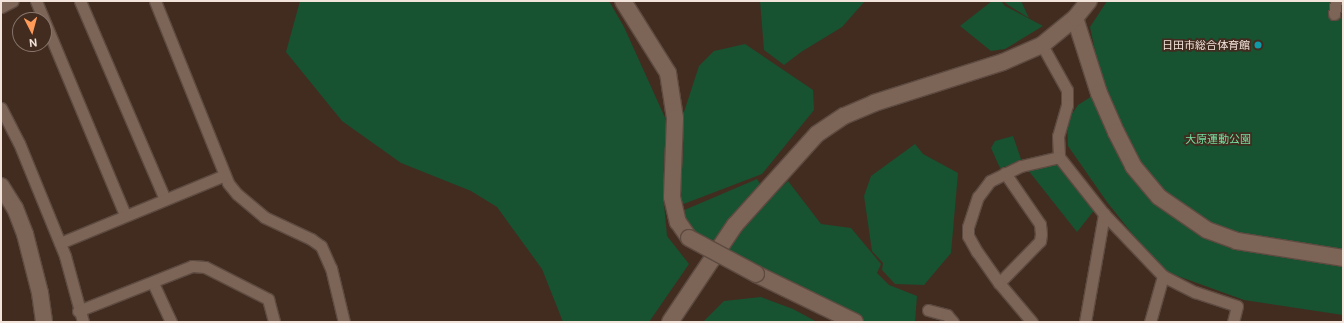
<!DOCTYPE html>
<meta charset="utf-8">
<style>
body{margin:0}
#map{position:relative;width:1344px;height:323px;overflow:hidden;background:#422c20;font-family:"DM Sans","Noto Sans JP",sans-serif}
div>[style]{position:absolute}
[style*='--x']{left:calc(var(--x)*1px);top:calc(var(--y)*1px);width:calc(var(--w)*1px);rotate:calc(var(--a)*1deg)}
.green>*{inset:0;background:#175231}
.roads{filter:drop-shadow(1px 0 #5d4a40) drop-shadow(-1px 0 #5d4a40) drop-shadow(0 1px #5d4a40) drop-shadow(0 -1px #5d4a40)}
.street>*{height:11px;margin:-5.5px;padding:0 5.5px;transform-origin:5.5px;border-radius:5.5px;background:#7c6457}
.secondary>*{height:16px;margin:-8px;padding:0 8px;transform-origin:8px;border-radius:8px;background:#7c6457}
.bridges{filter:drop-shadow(1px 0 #5d4a40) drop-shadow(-1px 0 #5d4a40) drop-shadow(0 1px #5d4a40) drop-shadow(0 -1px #5d4a40)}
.secondary-bridge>*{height:16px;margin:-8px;padding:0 8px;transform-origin:8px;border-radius:8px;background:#7c6457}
.dots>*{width:11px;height:11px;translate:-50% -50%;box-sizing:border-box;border:2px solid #422c20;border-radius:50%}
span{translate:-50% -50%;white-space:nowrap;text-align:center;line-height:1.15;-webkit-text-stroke:3.5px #422c20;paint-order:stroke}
.poi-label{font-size:11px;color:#f2e3db}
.right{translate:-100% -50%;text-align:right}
.park-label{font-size:11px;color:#74dd9d}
.frame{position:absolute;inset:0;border:2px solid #f2e3db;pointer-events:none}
.north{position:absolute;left:12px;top:12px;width:40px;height:40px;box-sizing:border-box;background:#422c20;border:1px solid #88756b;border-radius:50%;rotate:174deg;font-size:11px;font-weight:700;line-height:16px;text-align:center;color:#f2e3db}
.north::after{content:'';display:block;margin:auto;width:14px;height:18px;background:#fe9b58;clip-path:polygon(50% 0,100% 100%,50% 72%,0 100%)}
</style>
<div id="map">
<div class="green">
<i style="clip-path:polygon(300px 1px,609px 1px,624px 27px,667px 122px,664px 204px,667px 236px,689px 264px,649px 322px,563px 322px,542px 269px,497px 207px,471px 191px,401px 163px,342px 121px,286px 52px)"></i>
<i style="clip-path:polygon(760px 1px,865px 1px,842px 27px,801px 52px,784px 65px,764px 50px)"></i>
<i style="clip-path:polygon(992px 1px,1001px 1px,1005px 6px,1043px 26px,1005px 49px,991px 51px,960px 26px)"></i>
<i style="clip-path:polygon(1004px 1px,1021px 1px,1029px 18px,1008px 5px)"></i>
<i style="clip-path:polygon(1107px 1px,1343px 1px,1343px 315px,1244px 300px,1161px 270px,1107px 202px,1068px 146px,1067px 121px,1078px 105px,1103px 89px,1090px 27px)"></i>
<i style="clip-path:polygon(745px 44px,813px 90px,814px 110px,762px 174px,681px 205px,681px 121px,699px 66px,714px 51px)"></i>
<i style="clip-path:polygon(1013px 136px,1022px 162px,1000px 168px,991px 148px,995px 141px)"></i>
<i style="clip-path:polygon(915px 144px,923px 154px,958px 173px,951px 253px,924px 285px,895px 284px,882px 270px,883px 263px,872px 251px,864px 196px,871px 176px)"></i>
<i style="clip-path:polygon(1059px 162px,1096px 208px,1077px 232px,1028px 170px)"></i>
<i style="clip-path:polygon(757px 179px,762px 187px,714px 245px,692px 233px,682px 211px)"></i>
<i style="clip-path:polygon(788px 181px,821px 224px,851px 228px,881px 264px,877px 273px,889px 285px,917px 296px,915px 322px,865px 322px,725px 252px,742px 225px)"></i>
<i style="clip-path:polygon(761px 297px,793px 309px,817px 322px,703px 322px,724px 301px)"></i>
</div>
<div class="roads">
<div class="street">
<i style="--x:36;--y:1;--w:232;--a:67.4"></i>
<i style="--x:80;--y:1;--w:215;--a:66.8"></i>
<i style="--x:155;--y:1;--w:196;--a:68.1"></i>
<i style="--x:228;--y:183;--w:14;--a:51"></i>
<i style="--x:237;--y:194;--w:35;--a:40"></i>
<i style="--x:264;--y:217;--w:52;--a:25.1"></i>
<i style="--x:311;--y:239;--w:12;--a:35"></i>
<i style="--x:321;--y:246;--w:24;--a:66"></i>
<i style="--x:331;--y:268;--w:56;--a:76.5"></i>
<i style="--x:1;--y:7;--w:13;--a:-27"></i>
<i style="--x:1334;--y:14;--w:13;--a:-81"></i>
<i style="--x:1042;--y:45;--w:51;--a:60.9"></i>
<i style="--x:1067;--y:90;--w:15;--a:90"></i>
<i style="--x:1067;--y:105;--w:32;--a:106"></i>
<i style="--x:1058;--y:136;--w:21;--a:87"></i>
<i style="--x:1059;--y:157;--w:73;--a:51.7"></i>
<i style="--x:1104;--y:214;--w:86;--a:46.4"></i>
<i style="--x:1163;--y:276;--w:36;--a:27"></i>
<i style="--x:1195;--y:292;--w:44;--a:18.4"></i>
<i style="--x:1237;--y:306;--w:16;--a:104"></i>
<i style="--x:1;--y:108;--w:39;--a:63"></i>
<i style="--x:19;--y:143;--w:122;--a:67.8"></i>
<i style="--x:65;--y:256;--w:68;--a:74.7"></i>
<i style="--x:60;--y:243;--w:178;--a:-22.4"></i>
<i style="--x:153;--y:283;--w:43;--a:65.2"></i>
<i style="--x:999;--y:283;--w:59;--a:-45.7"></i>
<i style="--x:1040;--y:241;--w:7;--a:-82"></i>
<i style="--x:1041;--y:234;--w:10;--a:-96"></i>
<i style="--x:1040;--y:224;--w:62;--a:-124.5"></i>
<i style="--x:928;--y:310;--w:20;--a:15"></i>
<i style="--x:947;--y:315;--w:9;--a:49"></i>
<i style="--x:78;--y:311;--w:123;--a:-21.5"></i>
<i style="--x:192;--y:266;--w:13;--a:4"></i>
<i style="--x:205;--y:267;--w:71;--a:26.9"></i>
<i style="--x:268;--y:299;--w:24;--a:75"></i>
<i style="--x:1032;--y:322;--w:51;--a:-130.2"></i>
<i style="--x:999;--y:283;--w:38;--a:-125"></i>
<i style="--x:977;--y:252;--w:18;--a:-119"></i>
<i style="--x:968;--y:236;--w:9;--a:-90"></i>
<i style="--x:968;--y:227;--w:32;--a:-72"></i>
<i style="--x:978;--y:197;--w:20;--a:-53"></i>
<i style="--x:990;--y:181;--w:34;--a:-26"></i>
<i style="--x:1021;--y:166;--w:39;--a:-13"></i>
<i style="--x:1085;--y:322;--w:110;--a:-80"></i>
<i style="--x:1150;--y:322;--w:48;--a:-74.2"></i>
</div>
<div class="secondary">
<i style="--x:623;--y:1;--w:85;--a:58"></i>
<i style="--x:668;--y:73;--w:46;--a:81.2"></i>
<i style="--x:675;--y:118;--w:79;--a:92.2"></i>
<i style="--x:672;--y:197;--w:26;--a:77"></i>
<i style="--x:678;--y:222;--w:19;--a:55"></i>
<i style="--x:1075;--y:18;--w:79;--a:72.3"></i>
<i style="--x:1099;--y:93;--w:43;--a:66.4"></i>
<i style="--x:1116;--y:132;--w:38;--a:63"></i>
<i style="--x:1133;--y:166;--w:40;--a:50"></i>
<i style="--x:1159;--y:197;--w:58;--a:34.5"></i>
<i style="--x:1207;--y:230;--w:32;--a:20"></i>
<i style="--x:1237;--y:241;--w:107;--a:9.1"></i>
<i style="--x:1;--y:186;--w:26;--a:58"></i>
<i style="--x:15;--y:208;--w:28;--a:69"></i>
<i style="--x:25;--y:234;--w:61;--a:75.7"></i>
<i style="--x:40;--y:293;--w:29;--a:82"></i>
<i style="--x:756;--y:274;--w:110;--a:25.9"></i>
<i style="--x:670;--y:322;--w:117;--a:-56.2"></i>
<i style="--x:735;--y:225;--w:122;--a:-48"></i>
<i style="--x:817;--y:134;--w:32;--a:-34"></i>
<i style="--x:844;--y:116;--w:33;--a:-23"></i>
<i style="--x:874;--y:103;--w:135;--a:-17.6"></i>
<i style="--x:1003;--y:62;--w:43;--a:-23.6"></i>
<i style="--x:1042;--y:45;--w:43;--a:-39.3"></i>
<i style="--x:1075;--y:18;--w:22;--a:-51"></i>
</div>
</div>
<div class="bridges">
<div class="secondary-bridge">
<i style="--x:689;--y:238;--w:76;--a:28.2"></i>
</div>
</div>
<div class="dots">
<i style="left:1258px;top:45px;background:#0f9aa8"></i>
</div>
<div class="poi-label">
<span class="right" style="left:1250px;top:45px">日田市総合体育館</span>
</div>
<div class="park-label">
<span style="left:1218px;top:139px">大原運動公園</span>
</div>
<div class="frame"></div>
<div class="north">N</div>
</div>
